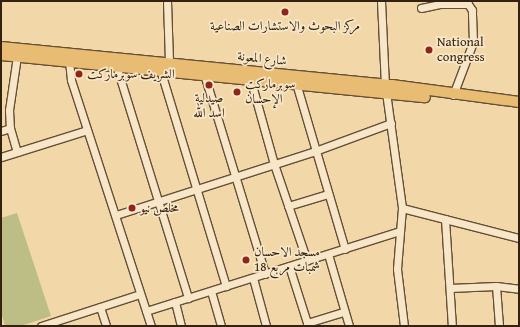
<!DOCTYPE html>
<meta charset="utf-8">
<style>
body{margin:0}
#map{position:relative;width:520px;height:327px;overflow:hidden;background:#f2d8a9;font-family:"Gentium Book Plus",Amiri,serif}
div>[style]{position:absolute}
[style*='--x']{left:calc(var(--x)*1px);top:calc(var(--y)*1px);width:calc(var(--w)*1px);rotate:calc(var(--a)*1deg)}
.green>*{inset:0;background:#bdbe86}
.roads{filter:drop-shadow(1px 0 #644f36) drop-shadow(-1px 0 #644f36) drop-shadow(0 1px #644f36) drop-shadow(0 -1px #644f36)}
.minor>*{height:7px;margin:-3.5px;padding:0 3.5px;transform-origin:3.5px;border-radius:3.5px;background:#f7e6c7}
.highway>*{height:10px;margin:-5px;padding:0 5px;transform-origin:5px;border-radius:5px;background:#e9bc74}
.dots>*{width:11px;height:11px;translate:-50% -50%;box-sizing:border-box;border:2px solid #f7e6c7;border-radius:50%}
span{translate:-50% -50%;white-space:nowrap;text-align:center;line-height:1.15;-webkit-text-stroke:3.5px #f7e6c7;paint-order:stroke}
.poi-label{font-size:13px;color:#352110}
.left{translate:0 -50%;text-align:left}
.street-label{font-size:13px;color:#352110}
.frame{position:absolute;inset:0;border:2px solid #352110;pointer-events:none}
</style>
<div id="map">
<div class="green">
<i style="clip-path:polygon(17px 213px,51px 316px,21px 326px,5px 326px,1px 312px,1px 218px)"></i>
</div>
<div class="roads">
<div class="minor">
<i style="--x:167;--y:1;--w:61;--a:88.1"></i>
<i style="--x:381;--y:1;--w:84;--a:87.3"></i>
<i style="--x:385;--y:85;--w:124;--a:82.1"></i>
<i style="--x:402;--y:208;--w:61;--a:94.7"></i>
<i style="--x:397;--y:269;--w:57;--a:83"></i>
<i style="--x:421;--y:8;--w:19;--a:-12"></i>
<i style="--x:440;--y:4;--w:28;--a:0"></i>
<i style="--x:17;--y:56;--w:55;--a:98.4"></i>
<i style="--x:9;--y:110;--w:18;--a:87"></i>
<i style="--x:10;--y:128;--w:25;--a:74"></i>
<i style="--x:69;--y:61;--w:19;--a:84"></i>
<i style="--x:71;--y:80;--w:259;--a:72"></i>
<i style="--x:116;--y:65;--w:244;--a:72.8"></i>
<i style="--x:160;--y:69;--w:227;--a:73.1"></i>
<i style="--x:204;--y:74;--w:209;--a:73"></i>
<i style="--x:250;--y:78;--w:89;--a:74.4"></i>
<i style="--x:274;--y:164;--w:102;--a:71.2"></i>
<i style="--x:296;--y:83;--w:173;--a:73.6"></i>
<i style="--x:453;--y:95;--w:57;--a:-69.3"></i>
<i style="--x:473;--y:42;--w:32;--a:-92"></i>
<i style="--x:472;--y:10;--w:11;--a:-124"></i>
<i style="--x:1;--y:131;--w:9;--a:-18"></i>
<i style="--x:1;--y:157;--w:90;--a:-17.4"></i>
<i style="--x:288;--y:206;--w:42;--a:-16.7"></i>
<i style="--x:402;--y:208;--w:121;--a:14.4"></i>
<i style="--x:116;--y:215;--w:209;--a:-17.8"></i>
<i style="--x:315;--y:151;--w:81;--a:-20.2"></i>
<i style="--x:445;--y:219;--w:107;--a:86.3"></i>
<i style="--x:328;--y:254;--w:75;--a:73.7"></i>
<i style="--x:289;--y:266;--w:63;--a:72.4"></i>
<i style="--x:253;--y:278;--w:50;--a:74.8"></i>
<i style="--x:496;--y:286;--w:23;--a:7"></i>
<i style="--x:450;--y:288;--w:46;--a:-2.5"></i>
<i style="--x:496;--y:286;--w:40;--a:85.7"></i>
<i style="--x:211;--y:291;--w:36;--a:74"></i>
<i style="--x:175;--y:302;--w:25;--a:76"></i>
<i style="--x:100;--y:307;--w:20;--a:72"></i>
<i style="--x:146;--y:311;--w:266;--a:-17.5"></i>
<i style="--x:307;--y:323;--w:39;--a:-17"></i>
<i style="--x:41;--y:326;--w:104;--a:-17.9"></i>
</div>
<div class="highway">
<i style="--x:1;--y:47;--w:393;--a:5.6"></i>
<i style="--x:392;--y:85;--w:128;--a:7.6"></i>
<i style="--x:1;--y:55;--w:426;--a:5.7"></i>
</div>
</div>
<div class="dots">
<i style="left:285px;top:12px;background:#8f2418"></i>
<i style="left:429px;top:50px;background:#8f2418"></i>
<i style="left:79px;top:74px;background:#8f2418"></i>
<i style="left:209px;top:85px;background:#8f2418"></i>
<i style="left:237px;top:92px;background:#8f2418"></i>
<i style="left:132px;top:208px;background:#8f2418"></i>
<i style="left:246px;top:260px;background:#8f2418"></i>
</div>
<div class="poi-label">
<span style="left:285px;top:26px">مركز البحوث والاستشارات الصناعية</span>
<span class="left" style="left:437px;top:50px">National<br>congress</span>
<span class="left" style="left:87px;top:74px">الشريف سوبرماركت</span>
<span class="left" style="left:245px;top:92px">سوبرماركت<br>الإحسان</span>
<span style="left:209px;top:106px">صيدلية<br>اسد الله</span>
<span class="left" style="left:140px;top:208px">مخلص نيو</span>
<span class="left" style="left:254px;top:260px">مسجد الاحسان<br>شمبات مربع 18</span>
</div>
<div class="street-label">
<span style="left:262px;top:59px;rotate:6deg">شارع المعونة</span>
</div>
<div class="frame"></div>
</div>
